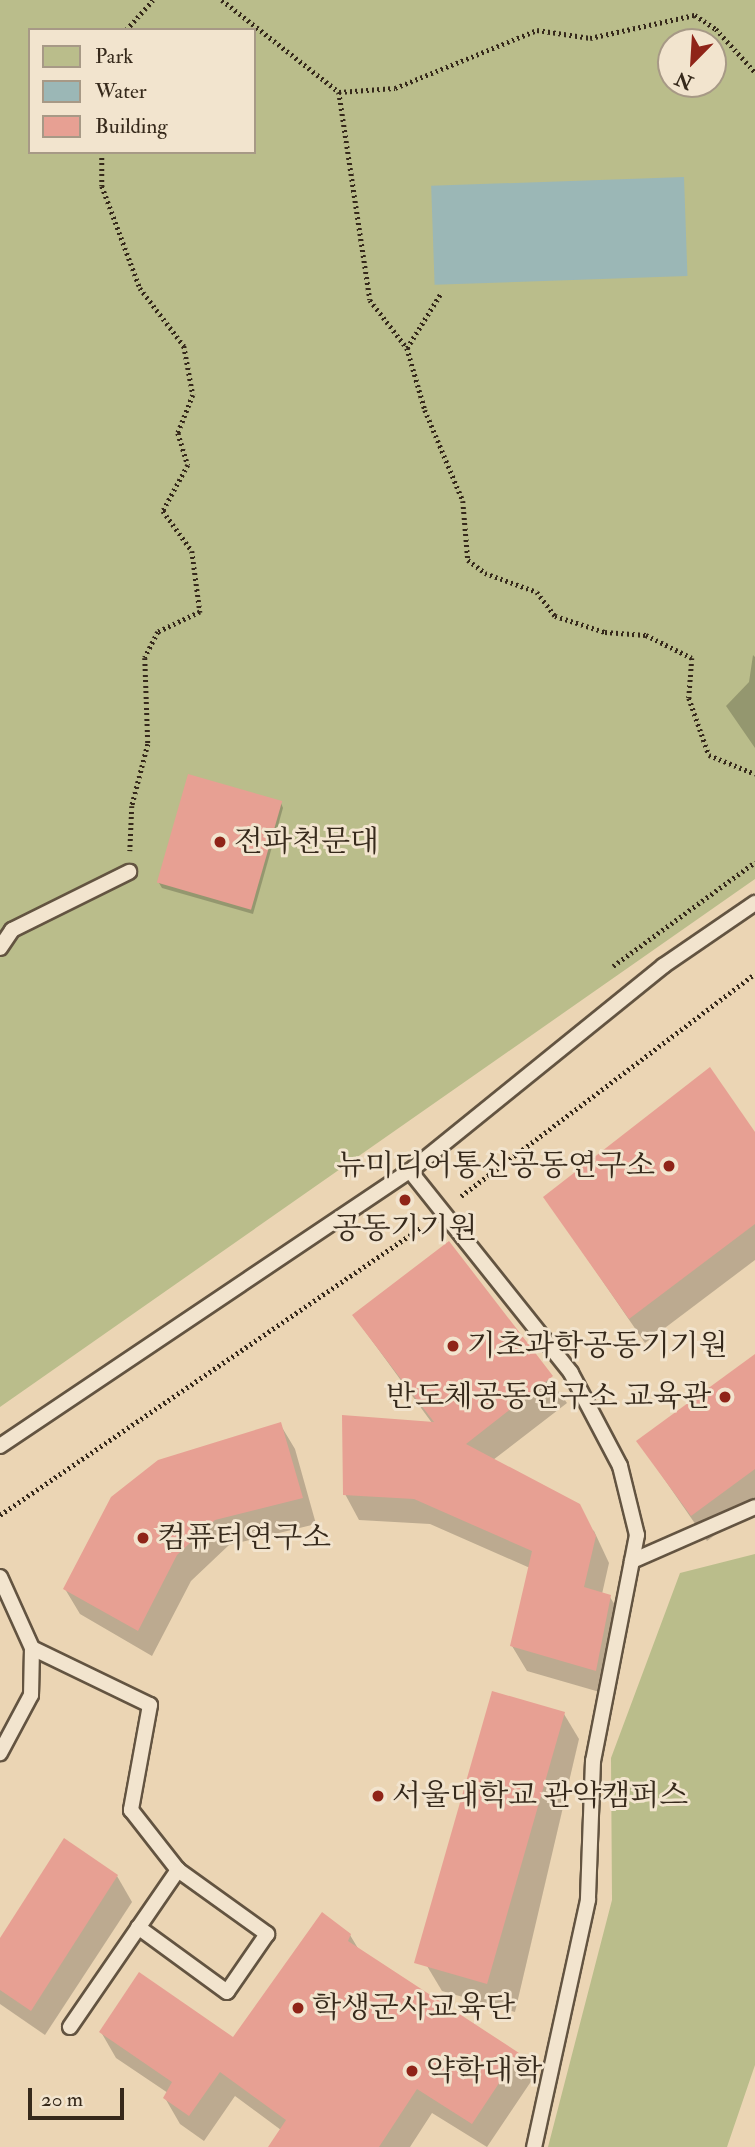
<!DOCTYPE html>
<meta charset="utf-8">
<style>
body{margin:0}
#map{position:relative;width:755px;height:2147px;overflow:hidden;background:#ebd5b4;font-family:"IM FELL Double Pica","Noto Serif KR",serif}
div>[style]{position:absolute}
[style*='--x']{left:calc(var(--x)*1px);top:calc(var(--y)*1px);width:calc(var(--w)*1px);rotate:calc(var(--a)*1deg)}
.green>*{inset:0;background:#babd8b}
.water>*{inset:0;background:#9bb7b6;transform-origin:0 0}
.shadow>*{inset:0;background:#0003}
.building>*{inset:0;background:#e7a093;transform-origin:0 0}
.path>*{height:4.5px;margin-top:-2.25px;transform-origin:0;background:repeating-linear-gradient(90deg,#36291b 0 2px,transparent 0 5.5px)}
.roads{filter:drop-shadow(2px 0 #635441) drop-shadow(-2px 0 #635441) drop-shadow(0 2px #635441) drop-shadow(0 -2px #635441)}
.lane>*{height:14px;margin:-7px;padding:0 7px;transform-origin:7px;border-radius:7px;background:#f2e4ce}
.dots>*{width:19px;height:19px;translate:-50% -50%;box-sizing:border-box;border:4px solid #f2e4ce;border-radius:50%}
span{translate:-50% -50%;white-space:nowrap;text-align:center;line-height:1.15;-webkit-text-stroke:6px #f2e4ce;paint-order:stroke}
.poi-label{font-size:30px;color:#36291b}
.left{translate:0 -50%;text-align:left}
.right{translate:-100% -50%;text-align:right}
.legend{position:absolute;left:28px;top:28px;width:228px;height:126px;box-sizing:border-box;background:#f2e4ce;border:2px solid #a79986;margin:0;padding:9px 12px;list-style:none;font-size:21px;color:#36291b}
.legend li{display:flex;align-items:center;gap:14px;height:35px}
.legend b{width:35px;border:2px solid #a79986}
.north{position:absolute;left:657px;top:28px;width:70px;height:70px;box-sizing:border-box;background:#f2e4ce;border:2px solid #a79986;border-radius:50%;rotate:204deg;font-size:19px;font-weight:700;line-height:28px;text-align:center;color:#36291b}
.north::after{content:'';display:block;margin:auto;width:24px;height:32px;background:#8f2418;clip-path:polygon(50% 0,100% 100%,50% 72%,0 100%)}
.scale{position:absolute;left:28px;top:2088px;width:96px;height:32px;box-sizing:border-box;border:4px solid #36291b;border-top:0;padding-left:9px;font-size:21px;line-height:24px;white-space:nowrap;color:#36291b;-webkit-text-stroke:5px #f2e4ce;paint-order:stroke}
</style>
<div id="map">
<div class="green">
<i style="clip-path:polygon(evenodd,0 0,755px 0,755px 879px,0 1407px,0 0,30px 30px,254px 30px,254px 152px,30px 152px,30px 30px,0 0,671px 42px,713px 42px,713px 84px,671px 84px,671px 42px)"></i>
<i style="clip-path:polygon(755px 1554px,755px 2065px,727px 2147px,548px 2147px,612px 1900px,611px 1758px,680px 1573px)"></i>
</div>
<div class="water">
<i style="left:684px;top:177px;width:99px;height:253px;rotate:88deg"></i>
</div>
<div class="shadow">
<i style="clip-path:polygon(753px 655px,755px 657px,755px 748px,726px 706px,749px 682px)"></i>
<i style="clip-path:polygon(281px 803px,283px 808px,253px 914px,162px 888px,159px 883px)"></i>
<i style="clip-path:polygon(755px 1135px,755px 1260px,645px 1343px,545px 1197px)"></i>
<i style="clip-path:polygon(448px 1244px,567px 1403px,493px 1460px,594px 1531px,609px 1563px,602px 1594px,610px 1597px,625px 1622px,610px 1695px,527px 1671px,512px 1646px,530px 1568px,430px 1524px,359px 1520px,345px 1494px,432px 1423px,354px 1316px)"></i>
<i style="clip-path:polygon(755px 1356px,755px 1505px,707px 1541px,638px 1441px)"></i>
<i style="clip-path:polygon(280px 1424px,295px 1449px,316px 1524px,229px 1545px,191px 1581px,152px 1656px,80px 1614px,65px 1589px)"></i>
<i style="clip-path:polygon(564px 1714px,579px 1739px,515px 2012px,442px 1991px,427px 1966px)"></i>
<i style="clip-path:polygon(117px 1876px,132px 1902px,45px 2035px,0 2004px,0 1942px)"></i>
<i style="clip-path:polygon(350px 1935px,359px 1950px,517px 2054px,532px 2080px,487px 2147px,432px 2113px,410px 2147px,270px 2147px,281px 2130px,235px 2096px,204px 2141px,180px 2124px,165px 2098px,168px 2093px,116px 2058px,101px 2032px,234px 2040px)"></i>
</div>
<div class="building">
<i style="left:188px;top:774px;width:98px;height:113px;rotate:16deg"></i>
<i style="clip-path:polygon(710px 1067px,755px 1132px,755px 1224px,629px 1319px,543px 1197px)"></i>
<i style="clip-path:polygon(449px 1241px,553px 1376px,466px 1444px,580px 1504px,596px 1536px,584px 1587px,611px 1595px,596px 1671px,510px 1646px,532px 1551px,414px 1499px,343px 1495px,342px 1415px,434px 1422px,352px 1315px)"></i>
<i style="clip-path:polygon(755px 1354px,755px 1469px,691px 1516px,636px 1441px)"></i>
<i style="clip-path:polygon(281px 1422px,303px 1498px,215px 1520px,177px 1555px,138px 1631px,63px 1589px,111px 1497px,158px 1460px)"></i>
<i style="left:492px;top:1691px;width:76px;height:283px;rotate:16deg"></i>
<i style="clip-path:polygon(64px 1838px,118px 1875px,31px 2011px,0 1990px,0 1938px)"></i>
<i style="clip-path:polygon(322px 1912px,351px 1934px,348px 1941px,519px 2053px,472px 2124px,417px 2089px,379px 2147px,268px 2147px,286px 2120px,220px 2072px,189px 2116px,163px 2098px,172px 2082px,99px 2032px,139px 1972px,233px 2037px)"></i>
</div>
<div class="path">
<i style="--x:222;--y:0;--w:149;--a:38.2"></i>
<i style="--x:339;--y:92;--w:210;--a:81.5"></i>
<i style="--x:370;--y:300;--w:61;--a:52.4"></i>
<i style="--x:407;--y:348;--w:65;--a:73.8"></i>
<i style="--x:425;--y:410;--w:99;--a:67.3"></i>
<i style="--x:463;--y:501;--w:59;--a:85.2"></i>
<i style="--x:468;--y:560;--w:21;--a:37"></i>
<i style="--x:485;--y:573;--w:55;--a:20.1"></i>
<i style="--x:537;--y:592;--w:30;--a:53"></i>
<i style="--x:555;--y:616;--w:52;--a:17.7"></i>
<i style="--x:605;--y:632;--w:41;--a:4.2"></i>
<i style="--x:646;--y:635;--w:51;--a:26.6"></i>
<i style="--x:692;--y:658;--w:40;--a:94.3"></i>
<i style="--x:689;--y:698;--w:60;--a:70.7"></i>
<i style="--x:709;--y:755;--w:50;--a:22.4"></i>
<i style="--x:126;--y:30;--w:40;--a:-48"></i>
<i style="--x:339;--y:92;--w:56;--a:-4.1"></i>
<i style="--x:395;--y:88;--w:153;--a:-22.2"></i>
<i style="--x:537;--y:30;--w:54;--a:8.6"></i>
<i style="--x:590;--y:38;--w:107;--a:-12.4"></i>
<i style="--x:695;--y:15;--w:25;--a:34"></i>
<i style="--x:716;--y:29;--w:58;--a:47.8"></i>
<i style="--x:102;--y:152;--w:34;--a:90"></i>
<i style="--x:102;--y:186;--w:109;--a:69.6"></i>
<i style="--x:140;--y:288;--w:73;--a:52.8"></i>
<i style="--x:184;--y:346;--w:50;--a:79.6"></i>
<i style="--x:193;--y:395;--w:41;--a:111.5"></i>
<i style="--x:178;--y:433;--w:34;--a:73"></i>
<i style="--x:188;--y:465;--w:52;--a:118.5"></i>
<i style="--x:163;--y:511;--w:49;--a:54.1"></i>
<i style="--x:192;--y:551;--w:62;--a:82.5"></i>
<i style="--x:200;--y:612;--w:47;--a:154.5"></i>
<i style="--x:158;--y:632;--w:29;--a:117"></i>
<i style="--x:145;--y:658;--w:86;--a:88"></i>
<i style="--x:148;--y:744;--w:64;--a:104.5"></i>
<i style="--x:132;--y:806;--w:45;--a:92.5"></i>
<i style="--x:407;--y:348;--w:65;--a:-58.3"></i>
<i style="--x:613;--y:966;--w:176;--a:-36.2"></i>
<i style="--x:461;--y:1196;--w:368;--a:-37.1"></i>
<i style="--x:0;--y:1515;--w:511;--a:-34.31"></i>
</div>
<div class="roads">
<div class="lane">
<i style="--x:0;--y:948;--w:22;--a:-56"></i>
<i style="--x:12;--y:930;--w:131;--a:-26.4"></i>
<i style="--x:410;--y:1171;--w:258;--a:51.4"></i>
<i style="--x:571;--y:1373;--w:105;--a:62.2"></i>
<i style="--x:620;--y:1466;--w:71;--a:76.2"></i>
<i style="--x:637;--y:1535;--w:230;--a:101"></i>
<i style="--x:593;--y:1761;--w:139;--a:92.1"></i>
<i style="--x:588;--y:1900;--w:253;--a:102.3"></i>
<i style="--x:0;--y:1446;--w:494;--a:-33.9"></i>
<i style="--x:410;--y:1171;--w:326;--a:-39"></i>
<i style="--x:663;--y:966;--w:112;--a:-34.4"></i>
<i style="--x:632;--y:1561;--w:134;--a:-23.7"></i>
<i style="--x:0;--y:1577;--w:78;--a:65.7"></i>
<i style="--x:32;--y:1648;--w:47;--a:91.2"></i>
<i style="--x:31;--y:1695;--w:66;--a:118.1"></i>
<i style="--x:32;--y:1648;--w:131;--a:25.8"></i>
<i style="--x:150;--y:1705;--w:107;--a:100.3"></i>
<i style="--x:131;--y:1810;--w:76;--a:51.9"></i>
<i style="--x:178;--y:1870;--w:110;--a:35.7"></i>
<i style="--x:267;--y:1934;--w:70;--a:124.6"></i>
<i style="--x:227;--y:1992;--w:110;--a:-143.9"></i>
<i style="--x:70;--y:2027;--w:191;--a:-55.5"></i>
</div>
</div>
<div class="dots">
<i style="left:220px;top:842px;background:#8f2418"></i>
<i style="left:669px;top:1166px;background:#8f2418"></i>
<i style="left:405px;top:1200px;background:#8f2418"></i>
<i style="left:453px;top:1346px;background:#8f2418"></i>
<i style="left:725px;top:1397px;background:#8f2418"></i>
<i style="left:143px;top:1538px;background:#8f2418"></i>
<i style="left:378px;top:1796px;background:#8f2418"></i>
<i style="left:298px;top:2008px;background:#8f2418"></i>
<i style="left:412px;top:2071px;background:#8f2418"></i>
</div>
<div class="poi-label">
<span class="left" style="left:234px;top:842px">전파천문대</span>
<span class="right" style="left:655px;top:1166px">뉴미디어통신공동연구소</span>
<span style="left:405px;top:1229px">공동기기원</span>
<span class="left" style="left:467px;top:1346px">기초과학공동기기원</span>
<span class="right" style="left:711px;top:1397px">반도체공동연구소 교육관</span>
<span class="left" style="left:157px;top:1538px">컴퓨터연구소</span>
<span class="left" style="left:392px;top:1796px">서울대학교 관악캠퍼스</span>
<span class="left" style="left:312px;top:2008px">학생군사교육단</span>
<span class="left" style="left:426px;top:2071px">약학대학</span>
</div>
<ul class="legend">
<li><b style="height:19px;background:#babd8b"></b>Park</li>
<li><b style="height:19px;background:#9bb7b6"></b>Water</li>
<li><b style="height:19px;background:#e7a093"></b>Building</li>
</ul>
<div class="north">N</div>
<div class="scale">20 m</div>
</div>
